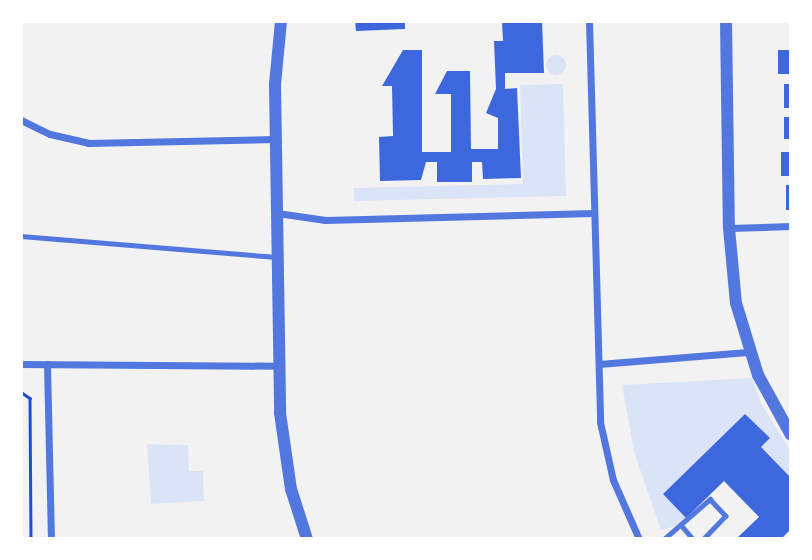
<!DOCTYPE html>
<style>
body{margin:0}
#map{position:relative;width:812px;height:560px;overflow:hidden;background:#f2f2f2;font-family:"Source Sans 3",sans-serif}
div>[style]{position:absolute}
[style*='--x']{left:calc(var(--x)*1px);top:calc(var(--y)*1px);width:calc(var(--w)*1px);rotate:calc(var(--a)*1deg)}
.green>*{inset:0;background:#dbe4f7}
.round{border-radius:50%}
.building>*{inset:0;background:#3d67dc;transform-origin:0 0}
.path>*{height:2.5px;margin:-1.25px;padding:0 1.25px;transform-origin:1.25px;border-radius:1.25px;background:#1d4ed8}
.service>*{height:4.5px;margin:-2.25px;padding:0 2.25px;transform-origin:2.25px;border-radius:2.25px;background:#5277de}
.minor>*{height:7px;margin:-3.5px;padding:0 3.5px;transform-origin:3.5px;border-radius:3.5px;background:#5277de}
.tertiary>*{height:12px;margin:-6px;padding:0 6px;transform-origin:6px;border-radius:6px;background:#5277de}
span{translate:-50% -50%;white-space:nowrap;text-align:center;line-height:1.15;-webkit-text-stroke:7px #fff;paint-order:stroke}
.frame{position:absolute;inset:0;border:23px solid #fff;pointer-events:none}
</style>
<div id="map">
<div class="green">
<i class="round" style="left:546px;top:55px;width:20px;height:20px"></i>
<i style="clip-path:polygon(563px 84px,566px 196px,354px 201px,354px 188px,523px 184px,520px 85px)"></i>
<i style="clip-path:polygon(752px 378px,761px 403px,791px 452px,791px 478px,761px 447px,769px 438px,745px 414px,663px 494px,686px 518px,677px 526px,661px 530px,634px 452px,622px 385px)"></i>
<i style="clip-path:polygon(147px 444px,188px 445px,189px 471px,203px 471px,204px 501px,151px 504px)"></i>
</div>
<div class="building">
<i style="clip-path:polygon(355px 21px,405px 21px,405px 29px,356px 31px)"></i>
<i style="clip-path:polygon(502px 21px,542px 21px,544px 73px,505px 73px,505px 89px,517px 88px,521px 178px,483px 179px,482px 162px,472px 162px,472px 182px,437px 182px,437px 162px,426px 162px,421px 180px,380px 181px,379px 137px,393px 136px,392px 86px,382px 86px,403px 50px,422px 50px,422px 152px,451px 152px,451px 94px,435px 94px,447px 71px,470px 71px,471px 149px,498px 149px,498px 118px,486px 113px,496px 89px,494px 41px,503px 41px)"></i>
<i style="left:778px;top:50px;width:13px;height:24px"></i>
<i style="left:784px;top:84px;width:7px;height:24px"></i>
<i style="left:784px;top:117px;width:7px;height:22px"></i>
<i style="left:781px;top:152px;width:10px;height:24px"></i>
<i style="left:786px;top:185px;width:5px;height:25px"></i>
<i style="clip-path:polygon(745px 414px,770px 438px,761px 447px,791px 478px,791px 529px,781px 539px,736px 539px,759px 517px,724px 481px,686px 518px,663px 494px)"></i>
</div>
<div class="path">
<i style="--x:21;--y:392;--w:11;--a:34"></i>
<i style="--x:30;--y:398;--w:141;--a:89.6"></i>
</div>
<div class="service">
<i style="--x:21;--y:236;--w:257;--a:4.7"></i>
<i style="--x:681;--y:525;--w:18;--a:49"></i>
<i style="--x:664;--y:539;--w:61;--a:-41"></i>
<i style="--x:710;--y:499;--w:23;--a:47"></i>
<i style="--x:726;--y:516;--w:32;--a:134"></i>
</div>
<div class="minor">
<i style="--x:589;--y:21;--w:401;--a:88.4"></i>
<i style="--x:600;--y:422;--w:59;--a:77.4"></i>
<i style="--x:613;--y:480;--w:64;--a:66.2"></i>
<i style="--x:21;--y:120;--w:32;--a:26"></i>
<i style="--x:50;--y:134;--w:39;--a:13"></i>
<i style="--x:88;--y:143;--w:188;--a:-1.2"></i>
<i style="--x:277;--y:213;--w:49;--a:8.3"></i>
<i style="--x:325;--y:220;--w:269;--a:-1.5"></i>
<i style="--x:729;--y:228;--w:62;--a:-1.8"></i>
<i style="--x:21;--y:364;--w:258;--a:0.4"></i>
<i style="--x:47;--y:364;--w:175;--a:88.7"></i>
<i style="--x:599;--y:364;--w:149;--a:-4.6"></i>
</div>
<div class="tertiary">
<i style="--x:281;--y:21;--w:63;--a:95.4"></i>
<i style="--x:275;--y:84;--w:329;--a:89.1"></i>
<i style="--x:280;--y:413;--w:77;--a:81.8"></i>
<i style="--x:291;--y:489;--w:52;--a:72.3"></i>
<i style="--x:726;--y:21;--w:207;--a:89.2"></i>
<i style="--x:729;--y:228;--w:75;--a:84.7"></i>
<i style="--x:736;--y:303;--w:75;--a:73"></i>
<i style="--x:758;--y:375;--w:68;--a:61.2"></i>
</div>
<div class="frame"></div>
</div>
